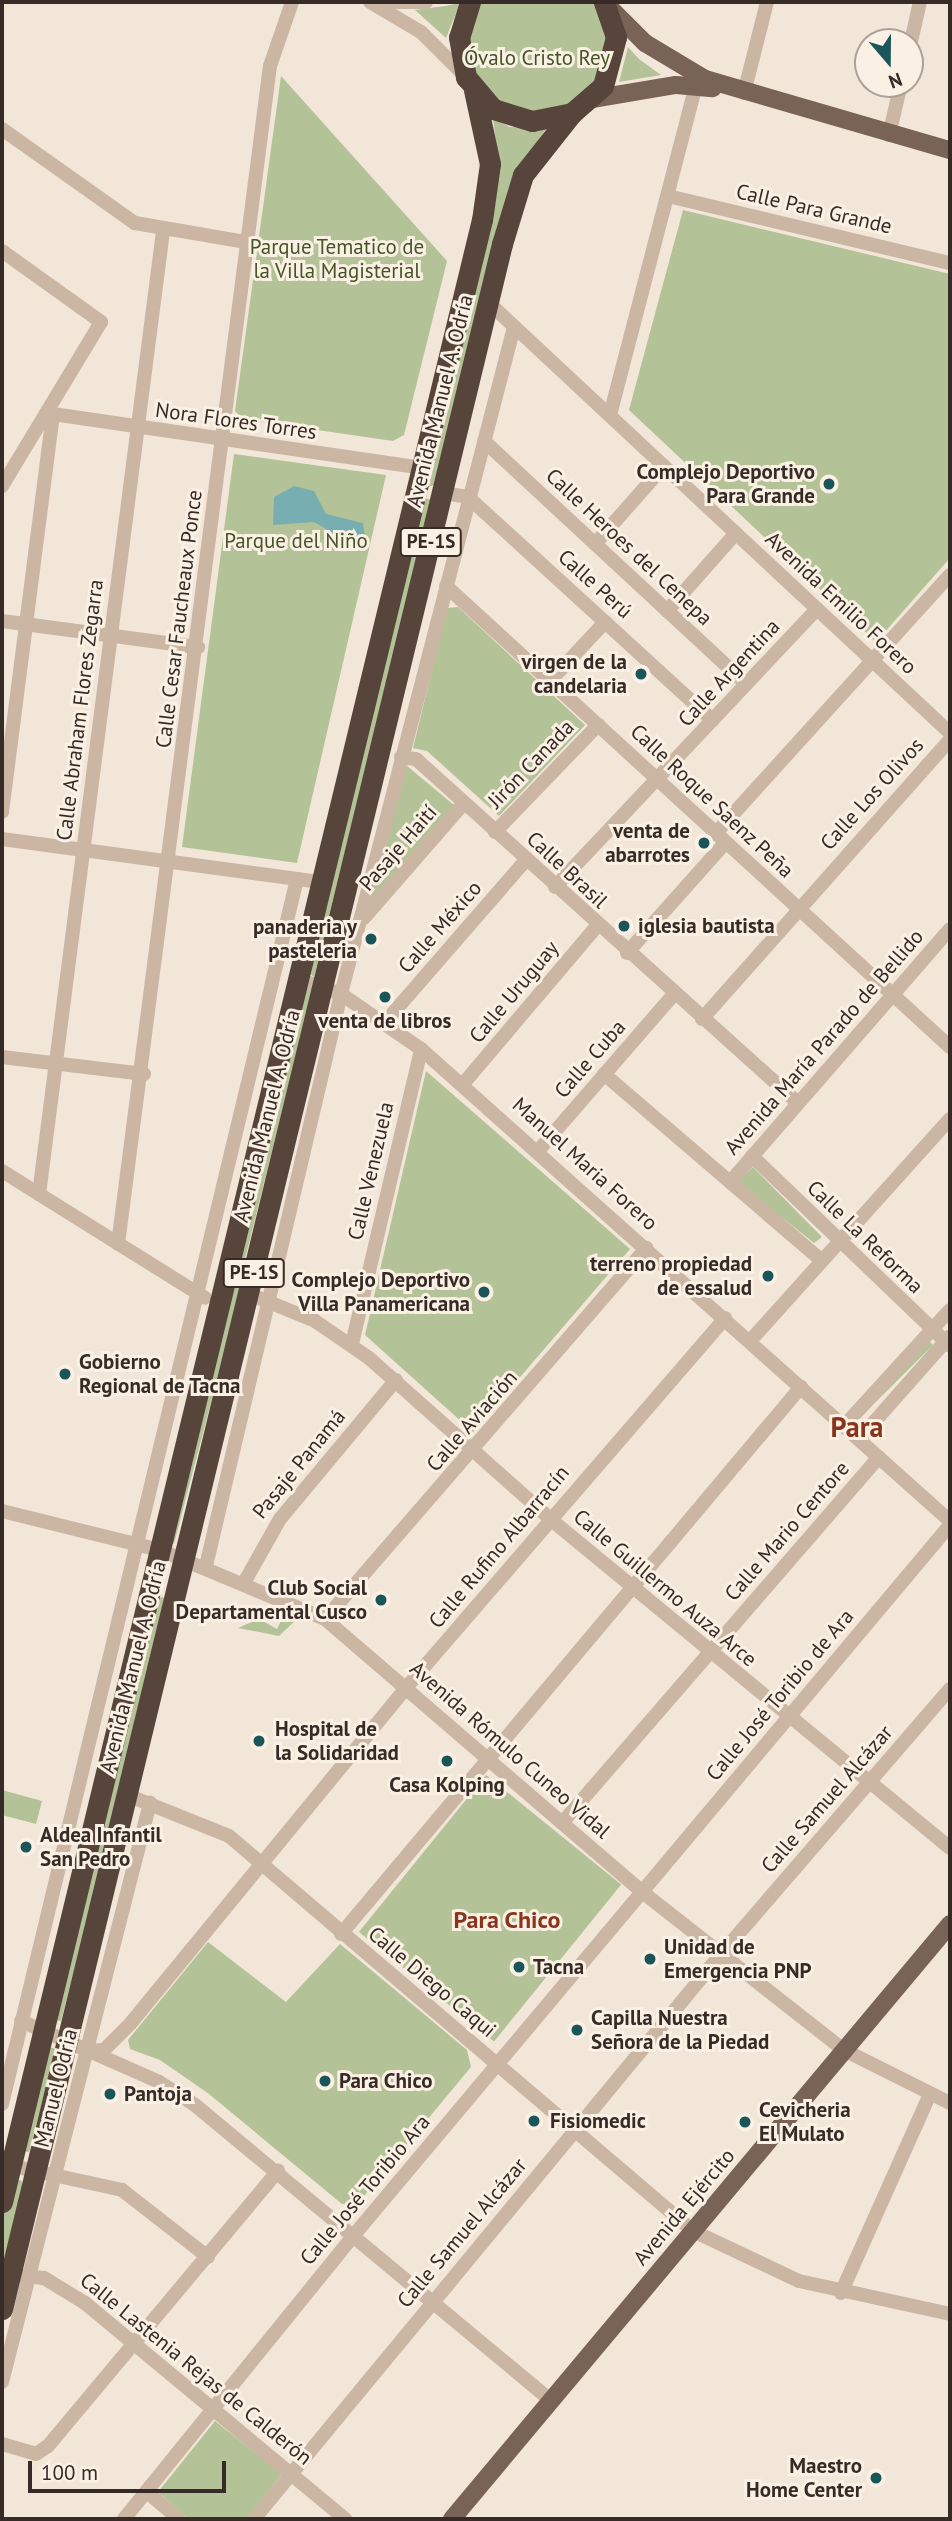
<!DOCTYPE html>
<meta charset="utf-8">
<style>
body{margin:0}
#map{position:relative;width:952px;height:2521px;overflow:hidden;background:#f2e6d8;font-family:"PT Sans",sans-serif}
div>[style]{position:absolute}
[style*='--x']{left:calc(var(--x)*1px);top:calc(var(--y)*1px);width:calc(var(--w)*1px);rotate:calc(var(--a)*1deg)}
.green>*{inset:0;background:#b4c297;transform-origin:0 0}
.water>*{inset:0;background:#76aeb1}
.minor>*{height:14px;margin:-7px;padding:0 7px;transform-origin:7px;border-radius:7px;background:#cbb6a4}
.major>*{height:18px;margin:-9px;padding:0 9px;transform-origin:9px;border-radius:9px;background:#796256}
.highway>*{height:21px;margin:-10.5px;padding:0 10.5px;transform-origin:10.5px;border-radius:10.5px;background:#57453c}
.dots>*{width:19px;height:19px;translate:-50% -50%;box-sizing:border-box;border:4px solid #faf0e4;border-radius:50%}
span{translate:-50% -50%;white-space:nowrap;text-align:center;line-height:1.15;-webkit-text-stroke:6px #faf0e4;paint-order:stroke}
.shield-label span{padding:2px 5px;background:#faf0e4;border:2px solid;border-radius:5px;-webkit-text-stroke-width:0}
.shield-label{font-size:19px;color:#362b26;font-weight:700}
.park-label{font-size:21px;color:#455528}
.street-label{font-size:21px;color:#362b26}
.poi-label{font-size:21px;color:#362b26;font-weight:700}
.right{translate:-100% -50%;text-align:right}
.left{translate:0 -50%;text-align:left}
.quarter-label{font-size:24px;color:#89351b;font-weight:700}
.district-label{font-size:28px;color:#89351b;font-weight:700}
.frame{position:absolute;inset:0;border:4px solid #362b26;pointer-events:none}
.north{position:absolute;left:854px;top:28px;width:70px;height:70px;box-sizing:border-box;background:#faf0e4;border:2px solid #aca198;border-radius:50%;rotate:160deg;font-size:19px;font-weight:700;line-height:28px;text-align:center;color:#362b26}
.north::after{content:'';display:block;margin:auto;width:24px;height:32px;background:#195559;clip-path:polygon(50% 0,100% 100%,50% 72%,0 100%)}
.scale{position:absolute;left:28px;top:2461px;width:198px;height:32px;box-sizing:border-box;border:4px solid #362b26;border-top:0;padding-left:9px;font-size:21px;line-height:24px;white-space:nowrap;color:#362b26;-webkit-text-stroke:5px #faf0e4;paint-order:stroke}
</style>
<div id="map">
<div class="green">
<i style="clip-path:polygon(477px 2px,597px 2px,605px 17px,608px 59px,586px 95px,548px 114px,506px 108px,475px 80px,466px 25px)"></i>
<i style="clip-path:polygon(460px 3px,446px 38px,415px 10px,445px 6px)"></i>
<i style="clip-path:polygon(628px 47px,639px 59px,661px 75px,619px 82px)"></i>
<i style="clip-path:polygon(281px 76px,447px 261px,404px 435px,393px 441px,242px 419px,235px 411px)"></i>
<i style="clip-path:polygon(493px 118px,510px 127px,546px 129px,515px 175px,437px 484px,429px 487px,499px 168px)"></i>
<i style="clip-path:polygon(683px 210px,950px 274px,950px 558px,876px 642px,629px 410px)"></i>
<i style="clip-path:polygon(234px 454px,386px 475px,297px 863px,182px 847px)"></i>
<i style="clip-path:polygon(425px 498px,432px 500px,314px 977px,309px 973px)"></i>
<i style="clip-path:polygon(458px 607px,585px 725px,499px 816px,427px 751px,413px 748px,447px 608px)"></i>
<i style="clip-path:polygon(406px 765px,455px 806px,370px 903px)"></i>
<i style="clip-path:polygon(303px 988px,313px 988px,243px 1267px,238px 1265px)"></i>
<i style="clip-path:polygon(426px 1071px,630px 1249px,473px 1432px,365px 1335px)"></i>
<i style="clip-path:polygon(753px 1167px,822px 1237px,814px 1243px,737px 1182px)"></i>
<i style="clip-path:polygon(236px 1282px,241px 1287px,174px 1544px,170px 1542px)"></i>
<i style="left:928px;top:1340px;width:7px;height:101px;rotate:45deg"></i>
<i style="clip-path:polygon(162px 1597px,168px 1599px,61px 2021px,55px 2020px,154px 1600px)"></i>
<i style="clip-path:polygon(285px 1613px,298px 1618px,279px 1636px,238px 1628px,259px 1619px,277px 1629px)"></i>
<i style="left:486px;top:1775px;width:174px;height:202px;rotate:39deg"></i>
<i style="clip-path:polygon(2px 1790px,42px 1801px,36px 1824px,2px 1815px)"></i>
<i style="clip-path:polygon(208px 1942px,286px 2002px,340px 1944px,467px 2050px,471px 2067px,358px 2203px,342px 2204px,209px 2094px,160px 2060px,130px 2049px,128px 2040px)"></i>
<i style="clip-path:polygon(46px 2046px,56px 2049px,29px 2152px,22px 2151px)"></i>
<i style="clip-path:polygon(21px 2180px,23px 2184px,2px 2277px,2px 2222px,11px 2181px)"></i>
<i style="clip-path:polygon(215px 2421px,282px 2474px,246px 2519px,189px 2519px,158px 2492px)"></i>
</div>
<div class="water">
<i style="clip-path:polygon(294px 486px,314px 491px,326px 514px,363px 523px,365px 537px,357px 547px,314px 522px,273px 525px,274px 497px)"></i>
</div>
<div class="minor">
<i style="--x:370;--y:2;--w:59;--a:30.5"></i>
<i style="--x:421;--y:32;--w:61;--a:45"></i>
<i style="--x:377;--y:2;--w:49;--a:0"></i>
<i style="--x:910;--y:46;--w:45;--a:-77.2"></i>
<i style="--x:744;--y:93;--w:94;--a:-75.8"></i>
<i style="--x:2;--y:129;--w:163;--a:35.3"></i>
<i style="--x:135;--y:223;--w:113;--a:9.7"></i>
<i style="--x:889;--y:135;--w:52;--a:-76.8"></i>
<i style="--x:668;--y:196;--w:290;--a:13.4"></i>
<i style="--x:2;--y:251;--w:122;--a:35.6"></i>
<i style="--x:101;--y:322;--w:192;--a:121.1"></i>
<i style="--x:489;--y:303;--w:630;--a:43.01"></i>
<i style="--x:46;--y:413;--w:380;--a:8.3"></i>
<i style="--x:610;--y:415;--w:340;--a:-75.4"></i>
<i style="--x:484;--y:441;--w:357;--a:42.8"></i>
<i style="--x:443;--y:493;--w:25;--a:9"></i>
<i style="--x:468;--y:497;--w:331;--a:42.4"></i>
<i style="--x:595;--y:544;--w:104;--a:-48.5"></i>
<i style="--x:446;--y:586;--w:683;--a:42.45"></i>
<i style="--x:667;--y:611;--w:104;--a:-48.5"></i>
<i style="--x:2;--y:621;--w:198;--a:7.6"></i>
<i style="--x:550;--y:681;--w:81;--a:-47"></i>
<i style="--x:401;--y:757;--w:15;--a:8"></i>
<i style="--x:416;--y:759;--w:514;--a:42"></i>
<i style="--x:2;--y:812;--w:400;--a:-82.7"></i>
<i style="--x:495;--y:832;--w:149;--a:-46.1"></i>
<i style="--x:715;--y:834;--w:350;--a:-47.8"></i>
<i style="--x:2;--y:839;--w:322;--a:7.7"></i>
<i style="--x:555;--y:887;--w:382;--a:-46.7"></i>
<i style="--x:364;--y:918;--w:152;--a:-49"></i>
<i style="--x:627;--y:953;--w:147;--a:-48.3"></i>
<i style="--x:298;--y:979;--w:46;--a:19.2"></i>
<i style="--x:341;--y:994;--w:97;--a:34.5"></i>
<i style="--x:421;--y:1049;--w:709;--a:41.74"></i>
<i style="--x:702;--y:1019;--w:373;--a:-48.4"></i>
<i style="--x:386;--y:1021;--w:213;--a:-49"></i>
<i style="--x:2;--y:1057;--w:143;--a:6.8"></i>
<i style="--x:604;--y:1074;--w:287;--a:40.6"></i>
<i style="--x:463;--y:1084;--w:207;--a:-49.7"></i>
<i style="--x:538;--y:1151;--w:206;--a:-49.1"></i>
<i style="--x:752;--y:1156;--w:274;--a:43.8"></i>
<i style="--x:2;--y:1171;--w:239;--a:32"></i>
<i style="--x:730;--y:1182;--w:335;--a:-49"></i>
<i style="--x:39;--y:1194;--w:971;--a:-82.66"></i>
<i style="--x:118;--y:1244;--w:1188;--a:-82.65"></i>
<i style="--x:270;--y:66;--w:68;--a:-71"></i>
<i style="--x:249;--y:1294;--w:71;--a:22.2"></i>
<i style="--x:315;--y:1321;--w:65;--a:34.4"></i>
<i style="--x:369;--y:1358;--w:241;--a:41.6"></i>
<i style="--x:549;--y:1518;--w:519;--a:39.45"></i>
<i style="--x:750;--y:1341;--w:299;--a:-48"></i>
<i style="--x:352;--y:1344;--w:303;--a:-76.8"></i>
<i style="--x:844;--y:1426;--w:157;--a:-47.6"></i>
<i style="--x:859;--y:1439;--w:137;--a:-48.5"></i>
<i style="--x:2;--y:1511;--w:163;--a:13.9"></i>
<i style="--x:160;--y:1550;--w:179;--a:22.7"></i>
<i style="--x:325;--y:1619;--w:417;--a:40.7"></i>
<i style="--x:641;--y:1891;--w:258;--a:38.1"></i>
<i style="--x:844;--y:2050;--w:119;--a:26.6"></i>
<i style="--x:206;--y:1566;--w:588;--a:-76.72"></i>
<i style="--x:341;--y:994;--w:689;--a:-75.46"></i>
<i style="--x:245;--y:1581;--w:71;--a:-60.6"></i>
<i style="--x:280;--y:1519;--w:181;--a:-50.2"></i>
<i style="--x:325;--y:1619;--w:491;--a:-49.1"></i>
<i style="--x:127;--y:1795;--w:110;--a:21.9"></i>
<i style="--x:229;--y:1836;--w:609;--a:40.41"></i>
<i style="--x:693;--y:2231;--w:117;--a:25.3"></i>
<i style="--x:799;--y:2281;--w:155;--a:12.3"></i>
<i style="--x:562;--y:1823;--w:484;--a:-49.1"></i>
<i style="--x:341;--y:1934;--w:715;--a:-49.94"></i>
<i style="--x:21;--y:2021;--w:151;--a:23.8"></i>
<i style="--x:159;--y:2082;--w:43;--a:32.6"></i>
<i style="--x:195;--y:2105;--w:463;--a:39.7"></i>
<i style="--x:86;--y:2051;--w:18;--a:-3"></i>
<i style="--x:104;--y:2050;--w:37;--a:-45"></i>
<i style="--x:130;--y:2024;--w:433;--a:-50.6"></i>
<i style="--x:405;--y:1689;--w:490;--a:-49.2"></i>
<i style="--x:2;--y:2104;--w:1260;--a:-76.46"></i>
<i style="--x:3;--y:2164;--w:122;--a:12.3"></i>
<i style="--x:122;--y:2190;--w:109;--a:37.9"></i>
<i style="--x:22;--y:2276;--w:22;--a:5"></i>
<i style="--x:44;--y:2278;--w:48;--a:31.4"></i>
<i style="--x:85;--y:2303;--w:338;--a:39.7"></i>
<i style="--x:841;--y:2293;--w:218;--a:-65.9"></i>
<i style="--x:2;--y:2382;--w:598;--a:-75.66"></i>
<i style="--x:2;--y:2444;--w:35;--a:16"></i>
<i style="--x:36;--y:2454;--w:14;--a:-34"></i>
<i style="--x:48;--y:2446;--w:359;--a:-50.1"></i>
<i style="--x:147;--y:2492;--w:42;--a:40.2"></i>
<i style="--x:124;--y:2519;--w:365;--a:-51"></i>
<i style="--x:354;--y:2235;--w:927;--a:-49.99"></i>
<i style="--x:254;--y:2519;--w:733;--a:-50.42"></i>
<i style="--x:721;--y:1954;--w:350;--a:-49.2"></i>
</div>
<div class="major">
<i style="--x:606;--y:4;--w:55;--a:45"></i>
<i style="--x:645;--y:43;--w:70;--a:31"></i>
<i style="--x:705;--y:79;--w:255;--a:16.2"></i>
<i style="--x:592;--y:99;--w:85;--a:-9.5"></i>
<i style="--x:676;--y:85;--w:37;--a:5"></i>
<i style="--x:452;--y:2519;--w:776;--a:-50.07"></i>
</div>
<div class="highway">
<i style="--x:470;--y:2;--w:37;--a:107"></i>
<i style="--x:459;--y:37;--w:41;--a:80.1"></i>
<i style="--x:466;--y:77;--w:42;--a:49.8"></i>
<i style="--x:493;--y:109;--w:41;--a:17.1"></i>
<i style="--x:532;--y:121;--w:41;--a:-11.3"></i>
<i style="--x:572;--y:113;--w:41;--a:-41.1"></i>
<i style="--x:603;--y:86;--w:51;--a:-75.1"></i>
<i style="--x:616;--y:37;--w:37;--a:-109"></i>
<i style="--x:2;--y:2202;--w:2039;--a:-76.39"></i>
<i style="--x:482;--y:220;--w:57;--a:-81.9"></i>
<i style="--x:490;--y:164;--w:76;--a:-102.2"></i>
<i style="--x:2;--y:2309;--w:2125;--a:-76.39"></i>
<i style="--x:502;--y:244;--w:72;--a:-73.1"></i>
<i style="--x:523;--y:175;--w:79;--a:-51.7"></i>
</div>
<div class="dots">
<i style="left:829px;top:484px;background:#195559"></i>
<i style="left:641px;top:674px;background:#195559"></i>
<i style="left:704px;top:843px;background:#195559"></i>
<i style="left:624px;top:926px;background:#195559"></i>
<i style="left:371px;top:939px;background:#195559"></i>
<i style="left:385px;top:997px;background:#195559"></i>
<i style="left:768px;top:1276px;background:#195559"></i>
<i style="left:484px;top:1292px;background:#195559"></i>
<i style="left:65px;top:1374px;background:#195559"></i>
<i style="left:381px;top:1600px;background:#195559"></i>
<i style="left:259px;top:1741px;background:#195559"></i>
<i style="left:447px;top:1761px;background:#195559"></i>
<i style="left:26px;top:1847px;background:#195559"></i>
<i style="left:650px;top:1959px;background:#195559"></i>
<i style="left:519px;top:1967px;background:#195559"></i>
<i style="left:577px;top:2030px;background:#195559"></i>
<i style="left:325px;top:2081px;background:#195559"></i>
<i style="left:110px;top:2094px;background:#195559"></i>
<i style="left:534px;top:2121px;background:#195559"></i>
<i style="left:745px;top:2122px;background:#195559"></i>
<i style="left:876px;top:2478px;background:#195559"></i>
</div>
<div class="shield-label">
<span style="left:431px;top:542px">PE-1S</span>
<span style="left:254px;top:1273px">PE-1S</span>
</div>
<div class="park-label">
<span style="left:537px;top:58px">Óvalo Cristo Rey</span>
<span style="left:337px;top:259px">Parque Tematico de<br>la Villa Magisterial</span>
<span style="left:296px;top:541px">Parque del Niño</span>
</div>
<div class="street-label">
<span style="left:814px;top:209px;rotate:13deg">Calle Para Grande</span>
<span style="left:440px;top:401px;rotate:-76deg">Avenida Manuel A. Odría</span>
<span style="left:236px;top:421px;rotate:8deg">Nora Flores Torres</span>
<span style="left:629px;top:547px;rotate:43deg">Calle Heroes del Cenepa</span>
<span style="left:595px;top:584px;rotate:42deg">Calle Perú</span>
<span style="left:841px;top:603px;rotate:43deg">Avenida Emilio Forero</span>
<span style="left:179px;top:619px;rotate:-83deg">Calle Cesar Faucheaux Ponce</span>
<span style="left:729px;top:673px;rotate:-47deg">Calle Argentina</span>
<span style="left:80px;top:710px;rotate:-83deg">Calle Abraham Flores Zegarra</span>
<span style="left:531px;top:764px;rotate:-46deg">Jirón Canada</span>
<span style="left:872px;top:794px;rotate:-48deg">Calle Los Olivos</span>
<span style="left:712px;top:801px;rotate:43deg">Calle Roque Saenz Peña</span>
<span style="left:398px;top:848px;rotate:-49deg">Pasaje Haití</span>
<span style="left:567px;top:870px;rotate:43deg">Calle Brasil</span>
<span style="left:440px;top:927px;rotate:-49deg">Calle México</span>
<span style="left:514px;top:992px;rotate:-50deg">Calle Uruguay</span>
<span style="left:824px;top:1042px;rotate:-49deg">Avenida María Parado de Bellido</span>
<span style="left:590px;top:1059px;rotate:-49deg">Calle Cuba</span>
<span style="left:267px;top:1116px;rotate:-76deg">Avenida Manuel A. Odría</span>
<span style="left:585px;top:1164px;rotate:42deg">Manuel Maria Forero</span>
<span style="left:371px;top:1171px;rotate:-77deg">Calle Venezuela</span>
<span style="left:865px;top:1237px;rotate:44deg">Calle La Reforma</span>
<span style="left:472px;top:1421px;rotate:-49deg">Calle Aviación</span>
<span style="left:299px;top:1464px;rotate:-51deg">Pasaje Panamá</span>
<span style="left:787px;top:1531px;rotate:-49deg">Calle Mario Centore</span>
<span style="left:499px;top:1547px;rotate:-50deg">Calle Rufino Albarracín</span>
<span style="left:665px;top:1588px;rotate:40deg">Calle Guillermo Auza Arce</span>
<span style="left:133px;top:1667px;rotate:-76deg">Avenida Manuel A. Odría</span>
<span style="left:780px;top:1695px;rotate:-50deg">Calle José Toribio de Ara</span>
<span style="left:510px;top:1750px;rotate:41deg">Avenida Rómulo Cuneo Vidal</span>
<span style="left:827px;top:1799px;rotate:-49deg">Calle Samuel Alcázar</span>
<span style="left:432px;top:1982px;rotate:40deg">Calle Diego Caqui</span>
<span style="left:56px;top:2088px;rotate:-76deg">Manuel Odria</span>
<span style="left:365px;top:2190px;rotate:-50deg">Calle José Toribio Ara</span>
<span style="left:684px;top:2207px;rotate:-50deg">Avenida Ejército</span>
<span style="left:462px;top:2233px;rotate:-50deg">Calle Samuel Alcázar</span>
<span style="left:196px;top:2369px;rotate:39deg">Calle Lastenia Rejas de Calderón</span>
</div>
<div class="poi-label">
<span class="right" style="left:815px;top:484px">Complejo Deportivo<br>Para Grande</span>
<span class="right" style="left:627px;top:674px">virgen de la<br>candelaria</span>
<span class="right" style="left:690px;top:843px">venta de<br>abarrotes</span>
<span class="left" style="left:638px;top:926px">iglesia bautista</span>
<span class="right" style="left:357px;top:939px">panaderia y<br>pasteleria</span>
<span style="left:385px;top:1021px">venta de libros</span>
<span class="right" style="left:752px;top:1276px">terreno propiedad<br>de essalud</span>
<span class="right" style="left:470px;top:1292px">Complejo Deportivo<br>Villa Panamericana</span>
<span class="left" style="left:79px;top:1374px">Gobierno<br>Regional de Tacna</span>
<span class="right" style="left:367px;top:1600px">Club Social<br>Departamental Cusco</span>
<span class="left" style="left:275px;top:1741px">Hospital de<br>la Solidaridad</span>
<span style="left:447px;top:1785px">Casa Kolping</span>
<span class="left" style="left:40px;top:1847px">Aldea Infantil<br>San Pedro</span>
<span class="left" style="left:664px;top:1959px">Unidad de<br>Emergencia PNP</span>
<span class="left" style="left:533px;top:1967px">Tacna</span>
<span class="left" style="left:591px;top:2030px">Capilla Nuestra<br>Señora de la Piedad</span>
<span class="left" style="left:339px;top:2081px">Para Chico</span>
<span class="left" style="left:124px;top:2094px">Pantoja</span>
<span class="left" style="left:759px;top:2122px">Cevicheria<br>El Mulato</span>
<span class="left" style="left:550px;top:2121px">Fisiomedic</span>
<span class="right" style="left:862px;top:2478px">Maestro<br>Home Center</span>
</div>
<div class="quarter-label">
<span style="left:507px;top:1920px">Para Chico</span>
</div>
<div class="district-label">
<span style="left:857px;top:1427px">Para</span>
</div>
<div class="frame"></div>
<div class="north">N</div>
<div class="scale">100 m</div>
</div>
